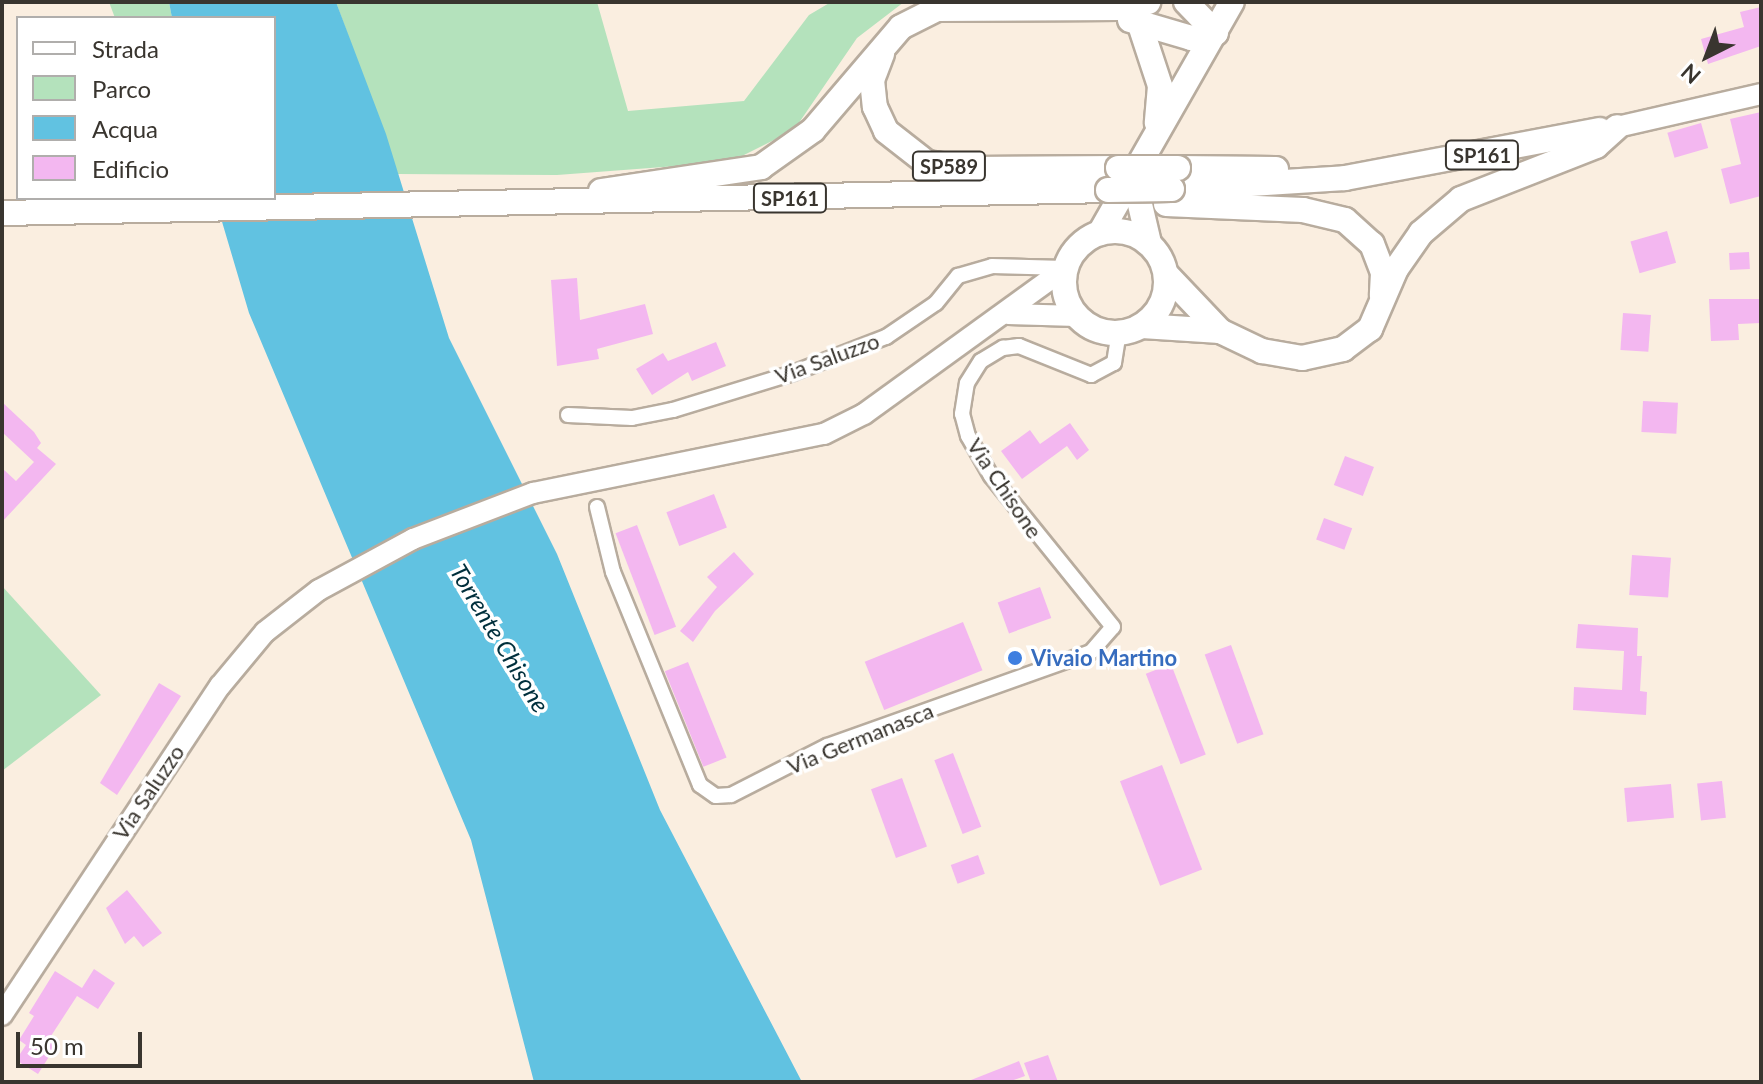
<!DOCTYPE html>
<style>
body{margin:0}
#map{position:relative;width:1763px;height:1084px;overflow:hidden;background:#faeee0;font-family:Lato,sans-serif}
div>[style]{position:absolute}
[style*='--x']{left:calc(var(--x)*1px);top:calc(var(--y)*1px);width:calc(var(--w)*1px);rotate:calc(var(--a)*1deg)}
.green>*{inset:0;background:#b4e2bc}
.water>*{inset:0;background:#61c2e1}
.building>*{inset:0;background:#f3b7f0;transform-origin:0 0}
.roads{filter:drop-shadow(2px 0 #b8ac9e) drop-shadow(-2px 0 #b8ac9e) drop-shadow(0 2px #b8ac9e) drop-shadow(0 -2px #b8ac9e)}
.street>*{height:14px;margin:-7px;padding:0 7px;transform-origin:7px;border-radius:7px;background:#fff}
.secondary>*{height:20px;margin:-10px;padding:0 10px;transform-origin:10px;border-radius:10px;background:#fff}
.primary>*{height:24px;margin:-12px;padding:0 12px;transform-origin:12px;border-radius:12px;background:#fff}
.primary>.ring{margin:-12px;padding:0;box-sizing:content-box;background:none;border:24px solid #fff;border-radius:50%}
.bridges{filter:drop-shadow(2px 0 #b8ac9e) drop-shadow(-2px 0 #b8ac9e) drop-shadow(0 2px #b8ac9e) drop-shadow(0 -2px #b8ac9e)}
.primary-bridge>*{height:24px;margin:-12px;padding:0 12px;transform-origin:12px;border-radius:12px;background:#fff}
.dots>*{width:22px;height:22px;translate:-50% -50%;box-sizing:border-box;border:4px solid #fff;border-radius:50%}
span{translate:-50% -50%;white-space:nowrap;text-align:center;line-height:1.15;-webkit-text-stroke:7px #fff;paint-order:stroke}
.shield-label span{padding:2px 6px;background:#fff;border:2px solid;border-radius:6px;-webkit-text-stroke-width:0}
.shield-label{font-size:20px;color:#39352f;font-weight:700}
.street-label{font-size:22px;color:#39352f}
.shop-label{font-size:22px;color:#366cbe;font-weight:700}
.left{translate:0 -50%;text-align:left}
.water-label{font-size:24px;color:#002f3c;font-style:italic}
.frame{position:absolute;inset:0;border:4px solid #39352f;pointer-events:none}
.legend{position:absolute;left:16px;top:16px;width:260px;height:184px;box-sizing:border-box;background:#fff;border:2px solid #b0aeac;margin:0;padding:10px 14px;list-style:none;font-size:24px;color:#39352f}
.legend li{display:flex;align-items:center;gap:16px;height:40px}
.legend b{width:40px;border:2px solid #b0aeac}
.north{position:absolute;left:1667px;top:16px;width:80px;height:80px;-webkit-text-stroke:6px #fff;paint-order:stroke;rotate:222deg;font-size:22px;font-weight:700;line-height:32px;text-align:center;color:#39352f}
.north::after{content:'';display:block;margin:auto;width:28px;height:36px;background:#39352f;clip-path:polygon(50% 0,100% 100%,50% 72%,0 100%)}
.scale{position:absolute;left:16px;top:1032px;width:126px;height:36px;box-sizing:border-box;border:4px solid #39352f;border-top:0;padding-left:10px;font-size:24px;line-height:28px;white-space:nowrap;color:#39352f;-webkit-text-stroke:6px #fff;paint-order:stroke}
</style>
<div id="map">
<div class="green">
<i style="clip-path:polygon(109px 2px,169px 2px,172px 18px,115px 18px)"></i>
<i style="clip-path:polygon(336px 2px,597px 2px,628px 111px,744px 101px,809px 15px,831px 2px,904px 2px,857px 38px,794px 130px,730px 162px,557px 175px,398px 174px)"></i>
<i style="clip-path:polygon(2px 586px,101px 695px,2px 771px)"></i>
</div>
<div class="water">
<i style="clip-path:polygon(169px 2px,336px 2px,386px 134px,449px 338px,557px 554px,660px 810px,802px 1082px,534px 1082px,471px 840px,249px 313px,215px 198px,274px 198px,274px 18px,172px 18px)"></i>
</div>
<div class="building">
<i style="clip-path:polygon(1761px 7px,1761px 46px,1708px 64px,1701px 39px,1744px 27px,1740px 12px)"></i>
<i style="clip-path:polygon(1761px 112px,1761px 196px,1730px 204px,1721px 169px,1741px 164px,1730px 119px)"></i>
<i style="left:1701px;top:123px;width:26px;height:35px;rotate:74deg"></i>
<i style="left:1667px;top:231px;width:33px;height:38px;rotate:74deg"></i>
<i style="left:1749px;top:252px;width:17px;height:20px;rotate:87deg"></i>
<i style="clip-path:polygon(577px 278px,580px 320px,645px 304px,653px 334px,597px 349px,599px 359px,557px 366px,551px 280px)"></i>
<i style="clip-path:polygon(1709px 299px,1761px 299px,1761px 323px,1738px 324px,1739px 340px,1711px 341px)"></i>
<i style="left:1623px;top:313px;width:28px;height:37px;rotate:4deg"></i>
<i style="clip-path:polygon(716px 342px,726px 366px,692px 381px,688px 372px,652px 395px,636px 369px,663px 353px,668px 361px)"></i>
<i style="left:1643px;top:401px;width:35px;height:31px;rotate:3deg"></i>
<i style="clip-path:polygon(2px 402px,34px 432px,41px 443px,37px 448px,56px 464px,2px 522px,2px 468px,16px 481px,34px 462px,2px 432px)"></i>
<i style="clip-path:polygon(1070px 423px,1089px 450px,1077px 460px,1067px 446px,1022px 479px,1001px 451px,1030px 430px,1040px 444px)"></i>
<i style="left:1345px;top:456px;width:31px;height:31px;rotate:21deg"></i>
<i style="left:714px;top:494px;width:36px;height:51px;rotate:69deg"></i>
<i style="left:1324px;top:518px;width:30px;height:23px;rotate:20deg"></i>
<i style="left:637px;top:525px;width:109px;height:23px;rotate:69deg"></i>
<i style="clip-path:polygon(734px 552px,754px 574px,715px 611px,693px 642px,680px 631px,717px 587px,707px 577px)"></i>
<i style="left:1632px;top:555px;width:39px;height:40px;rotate:4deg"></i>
<i style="left:1040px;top:587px;width:33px;height:45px;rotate:70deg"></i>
<i style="left:963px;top:622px;width:52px;height:106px;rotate:68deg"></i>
<i style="clip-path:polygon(1578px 624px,1638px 628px,1637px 656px,1642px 656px,1640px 691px,1647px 692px,1646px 715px,1573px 710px,1574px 687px,1622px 690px,1624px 651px,1576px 648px)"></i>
<i style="left:1231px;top:645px;width:95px;height:28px;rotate:70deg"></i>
<i style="left:688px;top:662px;width:103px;height:25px;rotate:68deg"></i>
<i style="left:1171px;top:664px;width:97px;height:27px;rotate:69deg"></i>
<i style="clip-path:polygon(159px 683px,181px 696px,117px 795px,100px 783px)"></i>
<i style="left:953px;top:753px;width:79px;height:20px;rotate:69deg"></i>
<i style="left:1162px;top:765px;width:112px;height:45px;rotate:69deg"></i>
<i style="left:902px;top:778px;width:73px;height:33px;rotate:70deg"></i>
<i style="left:1722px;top:781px;width:37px;height:25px;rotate:84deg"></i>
<i style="left:1671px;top:784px;width:34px;height:47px;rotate:85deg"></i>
<i style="left:978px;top:855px;width:20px;height:29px;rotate:70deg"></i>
<i style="clip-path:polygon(127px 890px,162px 933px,143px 947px,134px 936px,125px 944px,106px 908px)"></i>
<i style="clip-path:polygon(94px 969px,115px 983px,98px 1009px,77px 996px,51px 1036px,59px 1041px,38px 1074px,16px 1060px,26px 1045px,19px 1040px,34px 1016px,29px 1013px,55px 971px,82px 988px)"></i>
<i style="clip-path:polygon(1048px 1055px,1058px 1082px,1031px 1082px,1024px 1063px)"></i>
<i style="clip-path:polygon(1019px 1061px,1025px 1076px,1008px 1082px,966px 1082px)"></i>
</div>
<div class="roads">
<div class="street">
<i style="--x:568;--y:415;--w:64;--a:2.7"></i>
<i style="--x:632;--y:418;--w:42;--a:-11"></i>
<i style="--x:673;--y:410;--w:126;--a:-17.1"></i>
<i style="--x:793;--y:373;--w:100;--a:-21.2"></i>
<i style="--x:886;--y:337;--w:60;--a:-34.2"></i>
<i style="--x:936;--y:303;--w:35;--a:-51"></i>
<i style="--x:958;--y:276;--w:35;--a:-16"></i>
<i style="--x:992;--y:266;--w:73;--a:1.6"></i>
<i style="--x:597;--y:507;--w:67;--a:76.2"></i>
<i style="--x:613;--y:572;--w:230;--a:67.8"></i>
<i style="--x:700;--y:785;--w:19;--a:35"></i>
<i style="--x:716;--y:796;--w:15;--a:-4"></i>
<i style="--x:731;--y:795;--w:108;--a:-27"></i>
<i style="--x:827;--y:746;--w:280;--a:-19.6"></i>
<i style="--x:1091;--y:652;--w:33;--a:-49"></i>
<i style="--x:1113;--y:627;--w:194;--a:-128.9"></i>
<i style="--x:991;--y:476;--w:46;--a:-119.9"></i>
<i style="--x:968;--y:436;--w:23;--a:-105"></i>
<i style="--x:962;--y:414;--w:31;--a:-81"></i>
<i style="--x:967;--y:383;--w:26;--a:-58"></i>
<i style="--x:981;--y:361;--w:26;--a:-31"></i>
<i style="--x:1003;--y:348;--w:16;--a:-7"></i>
<i style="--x:1019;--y:346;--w:78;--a:21.9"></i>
<i style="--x:1091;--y:375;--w:26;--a:-28"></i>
<i style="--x:1114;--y:363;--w:30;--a:-81"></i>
</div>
<div class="secondary">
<i style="--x:1617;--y:127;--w:148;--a:-12.9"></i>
<i style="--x:1008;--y:314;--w:69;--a:1.7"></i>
<i style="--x:2;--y:1015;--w:395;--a:-56.5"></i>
<i style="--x:220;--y:686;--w:70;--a:-50.2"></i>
<i style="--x:265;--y:632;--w:68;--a:-37.9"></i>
<i style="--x:319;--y:590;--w:107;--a:-28.5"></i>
<i style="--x:413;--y:539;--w:129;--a:-21"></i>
<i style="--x:533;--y:493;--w:297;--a:-11.5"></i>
<i style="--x:824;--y:434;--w:45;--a:-26.6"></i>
<i style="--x:864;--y:414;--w:249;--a:-35.9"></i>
</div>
<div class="primary">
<i style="--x:1186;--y:2;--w:43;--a:45.9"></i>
<i style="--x:1130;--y:20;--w:64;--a:16.4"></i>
<i style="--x:1191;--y:38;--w:25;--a:-11"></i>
<i style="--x:1140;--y:25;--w:64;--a:71.8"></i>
<i style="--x:1160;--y:86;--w:37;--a:95"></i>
<i style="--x:882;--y:54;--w:28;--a:111"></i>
<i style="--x:872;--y:80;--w:27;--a:84"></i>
<i style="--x:875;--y:107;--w:26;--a:65"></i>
<i style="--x:886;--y:131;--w:52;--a:38"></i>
<i style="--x:927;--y:163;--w:42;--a:8.1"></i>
<i style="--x:969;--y:169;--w:149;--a:-0.4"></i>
<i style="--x:1178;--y:168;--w:98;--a:0.6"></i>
<i style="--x:1134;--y:179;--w:66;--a:76.8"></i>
<i style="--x:1172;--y:189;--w:173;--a:-3.6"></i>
<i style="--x:1345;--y:178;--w:259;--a:-10.7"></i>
<i style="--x:601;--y:191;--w:162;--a:-8.5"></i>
<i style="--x:761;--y:167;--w:64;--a:-35.4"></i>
<i style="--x:813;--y:130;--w:135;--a:-49.5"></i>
<i style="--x:901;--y:27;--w:40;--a:-26.6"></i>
<i style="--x:937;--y:9;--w:183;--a:-0.3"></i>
<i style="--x:1120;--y:8;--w:29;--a:-12"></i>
<i style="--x:1166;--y:204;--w:137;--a:2.5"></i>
<i style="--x:1303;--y:210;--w:43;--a:13.4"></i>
<i style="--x:1345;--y:220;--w:36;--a:42"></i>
<i style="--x:1372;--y:244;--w:31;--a:69"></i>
<i style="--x:1383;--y:273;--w:22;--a:93"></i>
<i style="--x:2;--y:213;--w:1106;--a:-1.19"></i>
<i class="ring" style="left:1064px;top:231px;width:78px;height:78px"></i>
<i style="--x:1100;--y:233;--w:266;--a:-60.3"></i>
<i style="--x:1166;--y:274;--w:79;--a:46.5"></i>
<i style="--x:1220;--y:331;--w:47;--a:25.5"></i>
<i style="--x:1262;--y:351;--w:41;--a:9.9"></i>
<i style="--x:1302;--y:358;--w:42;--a:-12.4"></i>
<i style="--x:1343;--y:349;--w:34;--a:-37"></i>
<i style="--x:1370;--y:329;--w:65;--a:-66.6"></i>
<i style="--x:1396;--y:269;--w:44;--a:-55.2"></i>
<i style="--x:1421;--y:233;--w:52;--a:-40.4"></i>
<i style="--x:1461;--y:199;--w:145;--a:-21.4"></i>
<i style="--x:1596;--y:146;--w:28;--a:-42"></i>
<i style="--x:1142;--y:326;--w:78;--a:3.7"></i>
</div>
</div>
<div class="bridges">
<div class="primary-bridge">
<i style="--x:1118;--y:168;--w:60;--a:0"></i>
<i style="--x:1108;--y:190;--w:64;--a:-0.9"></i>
</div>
</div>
<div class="dots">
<i style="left:1015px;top:658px;background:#3f7fe0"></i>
</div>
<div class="shield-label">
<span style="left:1482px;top:155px">SP161</span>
<span style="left:949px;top:166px">SP589</span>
<span style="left:790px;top:198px">SP161</span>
</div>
<div class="street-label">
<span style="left:827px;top:358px;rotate:-20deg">Via Saluzzo</span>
<span style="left:1005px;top:488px;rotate:56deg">Via Chisone</span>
<span style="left:860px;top:738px;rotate:-22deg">Via Germanasca</span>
<span style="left:148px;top:792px;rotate:-56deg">Via Saluzzo</span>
</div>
<div class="shop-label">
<span class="left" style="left:1031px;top:658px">Vivaio Martino</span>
</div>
<div class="water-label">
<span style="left:500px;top:638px;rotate:59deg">Torrente Chisone</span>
</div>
<div class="frame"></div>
<ul class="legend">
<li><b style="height:10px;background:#fff"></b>Strada</li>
<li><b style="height:22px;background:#b4e2bc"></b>Parco</li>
<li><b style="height:22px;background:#61c2e1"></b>Acqua</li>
<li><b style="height:22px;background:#f3b7f0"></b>Edificio</li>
</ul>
<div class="north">N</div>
<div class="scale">50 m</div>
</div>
